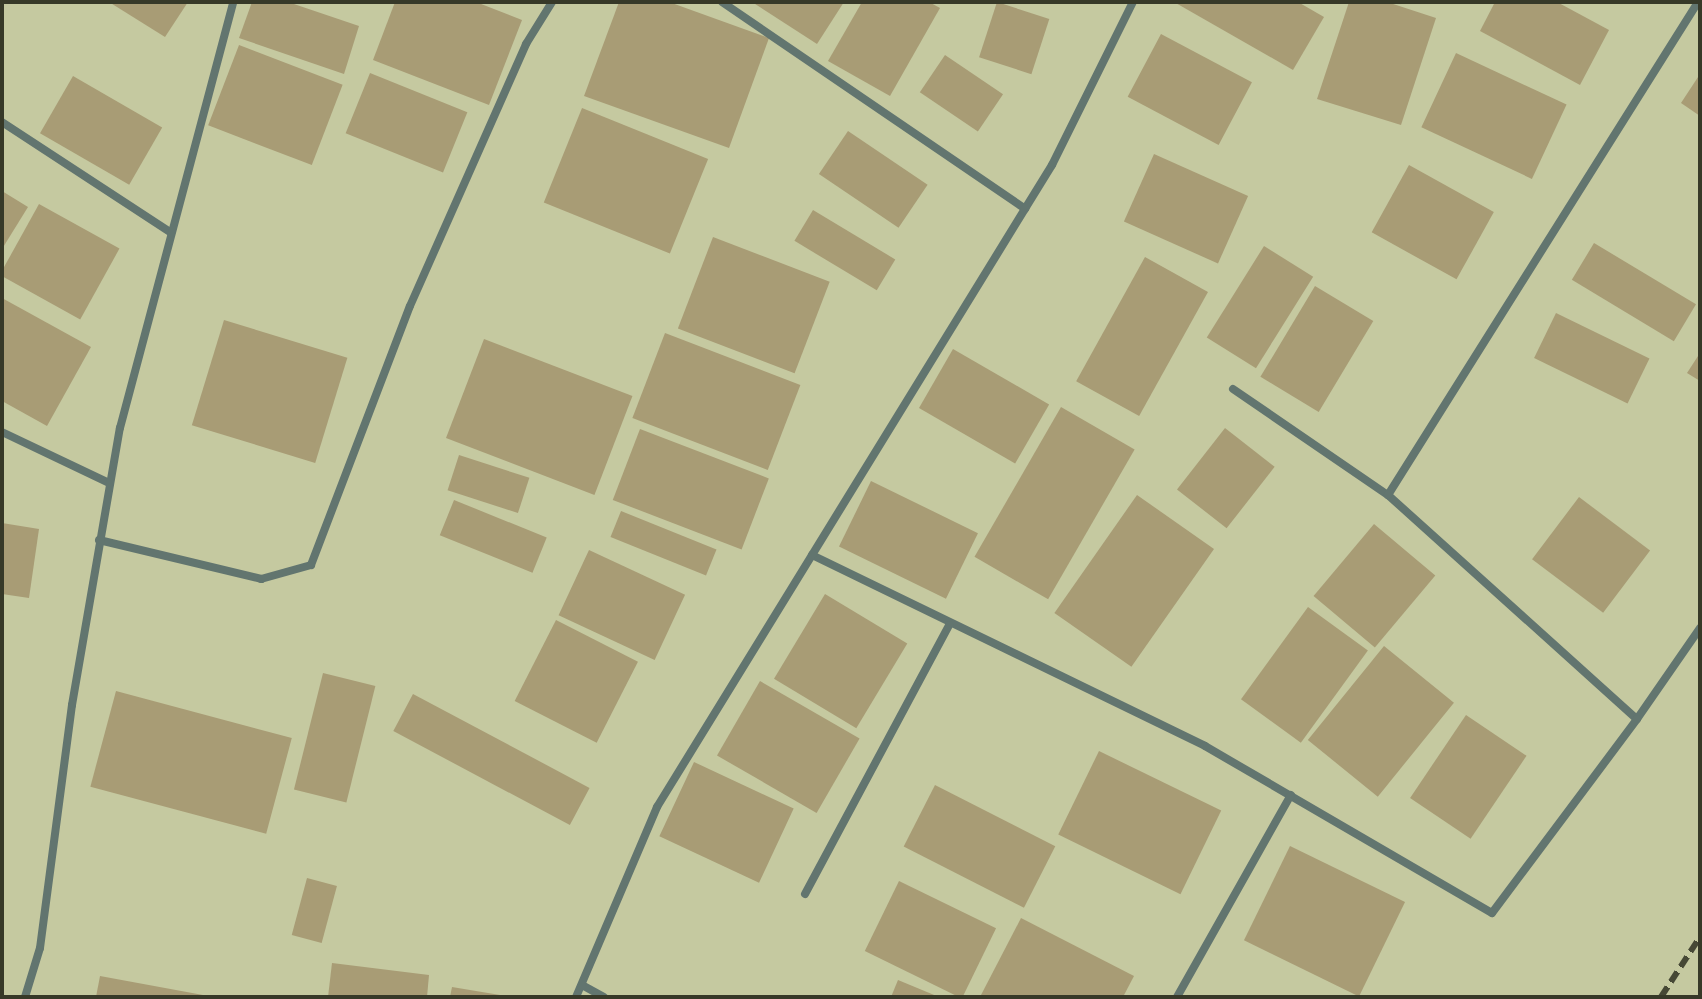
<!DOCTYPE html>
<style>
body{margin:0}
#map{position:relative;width:1702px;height:999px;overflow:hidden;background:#c5c9a0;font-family:"Alegreya Sans",sans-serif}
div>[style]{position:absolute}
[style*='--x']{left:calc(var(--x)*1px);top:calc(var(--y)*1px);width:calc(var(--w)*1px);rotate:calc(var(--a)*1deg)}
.building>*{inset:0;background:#a89c75;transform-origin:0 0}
.minor>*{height:8px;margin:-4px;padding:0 4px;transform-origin:4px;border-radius:4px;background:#62756f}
.rail>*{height:6px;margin-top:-3px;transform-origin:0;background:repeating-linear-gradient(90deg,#464835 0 12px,transparent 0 18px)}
span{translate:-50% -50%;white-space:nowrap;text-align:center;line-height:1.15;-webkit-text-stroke:6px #d2d6ad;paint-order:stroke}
.frame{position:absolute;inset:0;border:4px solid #373928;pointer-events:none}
</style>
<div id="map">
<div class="building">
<i style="clip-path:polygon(109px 2px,188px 2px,165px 37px)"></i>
<i style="clip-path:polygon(252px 2px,288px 2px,359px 26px,344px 74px,239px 38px)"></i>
<i style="clip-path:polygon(395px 2px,476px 2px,522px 20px,489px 105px,373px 60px)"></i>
<i style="clip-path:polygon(619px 2px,669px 2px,769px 38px,729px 148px,584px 96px)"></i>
<i style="clip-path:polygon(752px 2px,844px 2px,817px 44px)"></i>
<i style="clip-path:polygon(862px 2px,929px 2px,940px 8px,890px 96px,828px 61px)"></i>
<i style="left:997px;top:2px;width:55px;height:58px;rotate:18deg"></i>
<i style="clip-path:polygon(1174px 2px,1298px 2px,1324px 17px,1293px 70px)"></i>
<i style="clip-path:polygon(1349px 2px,1387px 2px,1436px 18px,1401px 125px,1317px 99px)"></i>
<i style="clip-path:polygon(1495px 2px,1557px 2px,1609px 30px,1580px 85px,1480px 31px)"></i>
<i style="left:1161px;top:34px;width:103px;height:71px;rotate:28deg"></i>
<i style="left:239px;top:45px;width:111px;height:86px;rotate:21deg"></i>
<i style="left:1456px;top:53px;width:122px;height:82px;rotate:25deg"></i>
<i style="left:945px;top:55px;width:70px;height:45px;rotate:34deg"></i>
<i style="left:370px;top:73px;width:105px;height:65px;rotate:22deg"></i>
<i style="clip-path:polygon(1700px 74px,1700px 116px,1681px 103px)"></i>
<i style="left:73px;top:76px;width:103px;height:66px;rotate:30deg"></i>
<i style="left:582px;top:108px;width:136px;height:102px;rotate:22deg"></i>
<i style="left:848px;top:131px;width:96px;height:52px;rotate:34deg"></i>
<i style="left:1154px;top:154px;width:103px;height:74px;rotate:24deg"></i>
<i style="left:1409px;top:165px;width:97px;height:77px;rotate:29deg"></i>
<i style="clip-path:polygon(2px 191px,28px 207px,2px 249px)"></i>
<i style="left:39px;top:204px;width:92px;height:81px;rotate:29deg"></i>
<i style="left:813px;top:210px;width:96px;height:36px;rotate:31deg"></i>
<i style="left:713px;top:237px;width:125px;height:98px;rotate:21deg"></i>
<i style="left:1594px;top:243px;width:119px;height:43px;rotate:31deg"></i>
<i style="left:1264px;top:246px;width:58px;height:108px;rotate:32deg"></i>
<i style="left:1145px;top:257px;width:72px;height:142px;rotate:29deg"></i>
<i style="left:1315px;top:286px;width:68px;height:106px;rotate:31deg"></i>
<i style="clip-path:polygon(2px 298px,91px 347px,47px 426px,2px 401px)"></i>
<i style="left:1556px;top:313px;width:104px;height:50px;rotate:26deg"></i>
<i style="left:224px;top:320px;width:129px;height:110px;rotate:17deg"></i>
<i style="left:665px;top:333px;width:145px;height:91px;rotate:21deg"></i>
<i style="left:484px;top:339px;width:159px;height:106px;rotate:21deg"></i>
<i style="left:953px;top:349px;width:111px;height:68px;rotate:30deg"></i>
<i style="clip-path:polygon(1700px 353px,1700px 381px,1687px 373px)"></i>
<i style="left:1061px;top:407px;width:85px;height:173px;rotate:30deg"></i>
<i style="left:1225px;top:428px;width:63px;height:78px;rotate:38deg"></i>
<i style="left:640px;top:429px;width:138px;height:76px;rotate:21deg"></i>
<i style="left:459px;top:455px;width:74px;height:37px;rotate:18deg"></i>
<i style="left:871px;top:481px;width:119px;height:73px;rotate:26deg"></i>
<i style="left:1137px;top:495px;width:94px;height:144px;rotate:35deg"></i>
<i style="left:1579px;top:497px;width:89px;height:78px;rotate:37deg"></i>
<i style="left:454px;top:500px;width:100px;height:38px;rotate:22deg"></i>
<i style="left:621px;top:511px;width:103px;height:28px;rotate:22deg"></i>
<i style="clip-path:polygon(2px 523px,39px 529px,29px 598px,2px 594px)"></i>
<i style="left:1374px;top:524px;width:80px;height:94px;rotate:40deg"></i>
<i style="left:589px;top:550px;width:106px;height:72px;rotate:25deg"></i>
<i style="left:825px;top:594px;width:96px;height:99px;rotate:31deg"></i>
<i style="left:1308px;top:607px;width:74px;height:114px;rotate:36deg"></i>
<i style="left:556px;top:620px;width:92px;height:91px;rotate:27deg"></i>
<i style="left:1384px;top:646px;width:90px;height:121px;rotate:39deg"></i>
<i style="left:323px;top:673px;width:54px;height:120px;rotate:14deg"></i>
<i style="left:760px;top:681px;width:115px;height:86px;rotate:30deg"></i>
<i style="left:116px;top:691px;width:182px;height:99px;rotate:15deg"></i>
<i style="left:413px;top:694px;width:200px;height:42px;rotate:28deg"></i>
<i style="left:1466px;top:715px;width:73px;height:100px;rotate:34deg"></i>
<i style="left:1099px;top:751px;width:136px;height:93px;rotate:26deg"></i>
<i style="left:694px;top:762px;width:110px;height:82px;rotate:25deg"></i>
<i style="left:935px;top:785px;width:135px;height:69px;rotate:27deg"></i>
<i style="left:1290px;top:846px;width:128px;height:105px;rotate:26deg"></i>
<i style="left:307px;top:878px;width:31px;height:59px;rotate:15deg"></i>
<i style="left:899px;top:881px;width:108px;height:78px;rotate:26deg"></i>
<i style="clip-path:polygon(1021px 918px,1134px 976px,1123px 997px,981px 995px)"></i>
<i style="clip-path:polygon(332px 963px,429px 975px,427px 997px,328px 997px)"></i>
<i style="clip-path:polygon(100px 976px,203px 995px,203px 997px,96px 997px)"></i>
<i style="clip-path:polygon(898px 980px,939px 997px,891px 997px)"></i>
<i style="clip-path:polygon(452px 987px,500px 995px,500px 997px,450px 997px)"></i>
</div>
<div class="minor">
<i style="--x:722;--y:2;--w:367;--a:34.3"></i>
<i style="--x:2;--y:122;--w:201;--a:33.2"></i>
<i style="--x:1233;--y:389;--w:188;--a:34.4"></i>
<i style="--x:1388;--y:495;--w:335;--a:42"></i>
<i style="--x:1637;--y:719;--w:111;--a:-55.3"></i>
<i style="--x:2;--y:432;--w:119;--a:25.5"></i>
<i style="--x:1388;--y:495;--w:582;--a:-57.84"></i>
<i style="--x:99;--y:540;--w:167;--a:13.5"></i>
<i style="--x:261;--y:579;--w:52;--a:-15.6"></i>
<i style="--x:311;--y:565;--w:277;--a:-69.1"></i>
<i style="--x:410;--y:306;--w:287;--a:-66.1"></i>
<i style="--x:526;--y:44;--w:49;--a:-58.2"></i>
<i style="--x:812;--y:555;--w:437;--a:25.9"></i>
<i style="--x:1205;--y:746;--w:332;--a:30.2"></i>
<i style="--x:1492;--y:913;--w:242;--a:-53.2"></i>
<i style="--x:805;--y:894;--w:305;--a:-61.8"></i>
<i style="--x:582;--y:985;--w:25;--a:29"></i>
<i style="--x:25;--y:997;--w:51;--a:-73"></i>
<i style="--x:40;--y:948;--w:245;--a:-82.5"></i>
<i style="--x:72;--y:705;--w:281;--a:-80.2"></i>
<i style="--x:120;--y:428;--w:441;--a:-75.1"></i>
<i style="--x:576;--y:997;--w:207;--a:-66.9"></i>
<i style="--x:657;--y:807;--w:754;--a:-58.4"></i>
<i style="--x:1052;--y:165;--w:182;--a:-63.6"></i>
<i style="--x:1177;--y:997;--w:232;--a:-60.6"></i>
</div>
<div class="rail">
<i style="--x:1661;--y:997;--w:72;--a:-57"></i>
</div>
<div class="frame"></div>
</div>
